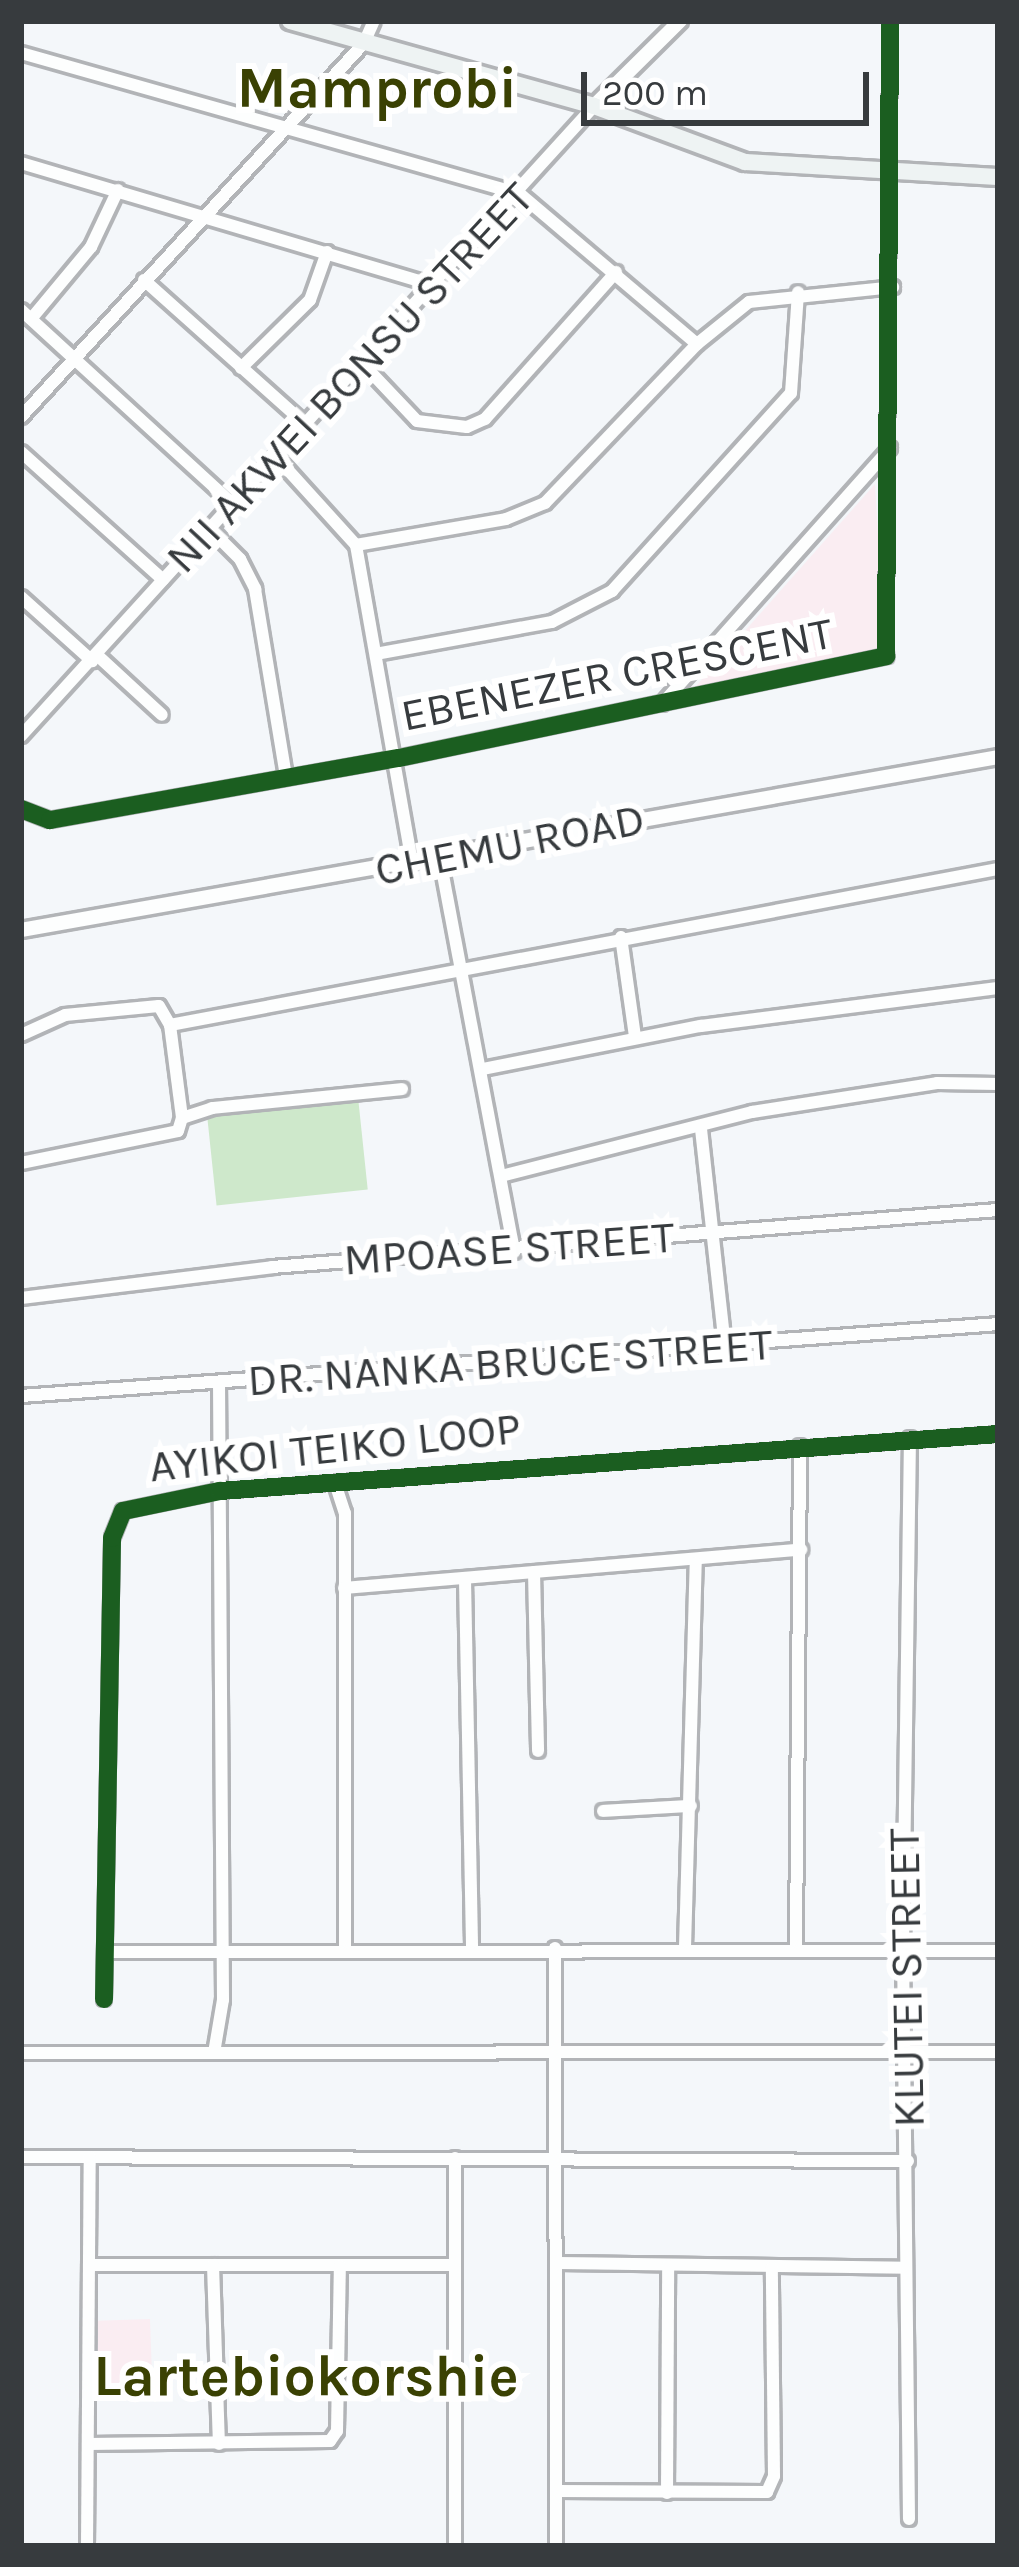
<!DOCTYPE html>
<style>
body{margin:0}
#map{position:relative;width:1019px;height:2567px;overflow:hidden;background:#f4f7fa;font-family:Karla,sans-serif}
div>[style]{position:absolute}
[style*='--x']{left:calc(var(--x)*1px);top:calc(var(--y)*1px);width:calc(var(--w)*1px);rotate:calc(var(--a)*1deg)}
.medical>*{inset:0;background:#faedf2;transform-origin:0 0}
.green>*{inset:0;background:#cee8cb;transform-origin:0 0}
.roads{filter:drop-shadow(3px 0 #b2b4b7) drop-shadow(-3px 0 #b2b4b7) drop-shadow(0 3px #b2b4b7) drop-shadow(0 -3px #b2b4b7)}
.minor>*{height:12px;margin:-6px;padding:0 6px;transform-origin:6px;border-radius:6px;background:#fdfefe}
.tertiary>*{height:14px;margin:-7px;padding:0 7px;transform-origin:7px;border-radius:7px;background:#fdfefe}
.secondary>*{height:16px;margin:-8px;padding:0 8px;transform-origin:8px;border-radius:8px;background:#eef3f3}
.cycleway>*{height:18px;margin:-9px;padding:0 9px;transform-origin:9px;border-radius:9px;background:#1b5e20}
span{translate:-50% -50%;white-space:nowrap;text-align:center;line-height:1.15;-webkit-text-stroke:12px #fff;paint-order:stroke}
.street-label{font-size:45px;color:#373b3e}
.district-label{font-size:57px;color:#3a4103;font-weight:700}
.frame{position:absolute;inset:0;border:24px solid #373b3e;pointer-events:none}
.scale{position:absolute;left:581px;top:72px;width:288px;height:54px;box-sizing:border-box;border:6px solid #373b3e;border-top:0;padding-left:15px;font-size:36px;line-height:42px;white-space:nowrap;color:#373b3e;-webkit-text-stroke:9px #fff;paint-order:stroke}
</style>
<div id="map">
<div class="medical">
<i style="clip-path:polygon(875px 484px,884px 641px,873px 657px,689px 694px)"></i>
<i style="left:150px;top:2319px;width:72px;height:53px;rotate:88deg"></i>
</div>
<div class="green">
<i style="left:358px;top:1097px;width:93px;height:152px;rotate:84deg"></i>
</div>
<div class="roads">
<div class="minor">
<i style="--x:21;--y:53;--w:519;--a:15.78"></i>
<i style="--x:520;--y:194;--w:232;--a:40.3"></i>
<i style="--x:21;--y:163;--w:433;--a:16.5"></i>
<i style="--x:144;--y:280;--w:217;--a:41.8"></i>
<i style="--x:21;--y:310;--w:290;--a:42.5"></i>
<i style="--x:31;--y:319;--w:94;--a:-50.2"></i>
<i style="--x:91;--y:247;--w:63;--a:-64.7"></i>
<i style="--x:364;--y:365;--w:77;--a:46.6"></i>
<i style="--x:417;--y:421;--w:50;--a:6.8"></i>
<i style="--x:467;--y:427;--w:20;--a:-24"></i>
<i style="--x:485;--y:419;--w:197;--a:-48.3"></i>
<i style="--x:241;--y:368;--w:97;--a:-44.6"></i>
<i style="--x:310;--y:300;--w:51;--a:-70.5"></i>
<i style="--x:21;--y:417;--w:507;--a:-47.48"></i>
<i style="--x:364;--y:43;--w:24;--a:-66"></i>
<i style="--x:21;--y:452;--w:191;--a:42"></i>
<i style="--x:278;--y:459;--w:116;--a:47.8"></i>
<i style="--x:356;--y:545;--w:323;--a:80"></i>
<i style="--x:212;--y:531;--w:40;--a:45"></i>
<i style="--x:240;--y:559;--w:34;--a:63"></i>
<i style="--x:255;--y:589;--w:190;--a:80.6"></i>
<i style="--x:356;--y:545;--w:152;--a:-9.8"></i>
<i style="--x:506;--y:519;--w:42;--a:-22.3"></i>
<i style="--x:545;--y:503;--w:220;--a:-46.3"></i>
<i style="--x:697;--y:344;--w:67;--a:-38.9"></i>
<i style="--x:749;--y:302;--w:145;--a:-5.9"></i>
<i style="--x:21;--y:597;--w:96;--a:42"></i>
<i style="--x:381;--y:653;--w:174;--a:-10.3"></i>
<i style="--x:552;--y:622;--w:68;--a:-27.3"></i>
<i style="--x:612;--y:591;--w:267;--a:-47.9"></i>
<i style="--x:791;--y:393;--w:101;--a:-86"></i>
<i style="--x:97;--y:655;--w:88;--a:42.7"></i>
<i style="--x:662;--y:704;--w:343;--a:-48.3"></i>
<i style="--x:21;--y:736;--w:852;--a:-47.71"></i>
<i style="--x:21;--y:809;--w:31;--a:21"></i>
<i style="--x:50;--y:820;--w:354;--a:-10.1"></i>
<i style="--x:399;--y:758;--w:498;--a:-11.8"></i>
<i style="--x:886;--y:656;--w:635;--a:-89.64"></i>
<i style="--x:440;--y:859;--w:400;--a:79.3"></i>
<i style="--x:621;--y:937;--w:101;--a:82"></i>
<i style="--x:170;--y:1025;--w:843;--a:-10.67"></i>
<i style="--x:21;--y:1035;--w:48;--a:-24.4"></i>
<i style="--x:65;--y:1015;--w:94;--a:-5.5"></i>
<i style="--x:159;--y:1006;--w:22;--a:60"></i>
<i style="--x:170;--y:1025;--w:94;--a:82.6"></i>
<i style="--x:483;--y:1069;--w:222;--a:-11.2"></i>
<i style="--x:701;--y:1026;--w:299;--a:-7.3"></i>
<i style="--x:701;--y:1129;--w:218;--a:83.7"></i>
<i style="--x:21;--y:1163;--w:160;--a:-11.5"></i>
<i style="--x:178;--y:1131;--w:14;--a:-73"></i>
<i style="--x:182;--y:1118;--w:32;--a:-18"></i>
<i style="--x:212;--y:1108;--w:191;--a:-5.7"></i>
<i style="--x:501;--y:1176;--w:259;--a:-14.3"></i>
<i style="--x:752;--y:1112;--w:187;--a:-8.9"></i>
<i style="--x:937;--y:1083;--w:61;--a:0.9"></i>
<i style="--x:21;--y:1298;--w:253;--a:-7"></i>
<i style="--x:272;--y:1267;--w:728;--a:-4.49"></i>
<i style="--x:21;--y:1396;--w:980;--a:-4.21"></i>
<i style="--x:335;--y:1483;--w:32;--a:72"></i>
<i style="--x:345;--y:1513;--w:438;--a:90"></i>
<i style="--x:534;--y:1572;--w:179;--a:88.7"></i>
<i style="--x:465;--y:1580;--w:369;--a:88.9"></i>
<i style="--x:344;--y:1588;--w:459;--a:-4.8"></i>
<i style="--x:603;--y:1811;--w:88;--a:-3.3"></i>
<i style="--x:685;--y:1947;--w:384;--a:-88.4"></i>
<i style="--x:555;--y:1948;--w:598;--a:89.9"></i>
<i style="--x:796;--y:1948;--w:502;--a:-89.54"></i>
<i style="--x:107;--y:1952;--w:891;--a:-0.06"></i>
<i style="--x:104;--y:1999;--w:461;--a:-89"></i>
<i style="--x:112;--y:1538;--w:29;--a:-68"></i>
<i style="--x:123;--y:1511;--w:99;--a:-11.7"></i>
<i style="--x:220;--y:1491;--w:780;--a:-4.19"></i>
<i style="--x:21;--y:2053;--w:977;--a:-0.06"></i>
<i style="--x:214;--y:2053;--w:54;--a:-80.4"></i>
<i style="--x:223;--y:2000;--w:615;--a:-90.37"></i>
<i style="--x:21;--y:2157;--w:887;--a:0.26"></i>
<i style="--x:455;--y:2158;--w:388;--a:90"></i>
<i style="--x:558;--y:2263;--w:348;--a:0.8"></i>
<i style="--x:93;--y:2265;--w:361;--a:0"></i>
<i style="--x:213;--y:2265;--w:179;--a:88.1"></i>
<i style="--x:88;--y:2444;--w:242;--a:-0.7"></i>
<i style="--x:330;--y:2441;--w:12;--a:-55"></i>
<i style="--x:337;--y:2431;--w:165;--a:-89"></i>
<i style="--x:557;--y:2491;--w:210;--a:0.3"></i>
<i style="--x:767;--y:2492;--w:17;--a:-66"></i>
<i style="--x:774;--y:2476;--w:208;--a:-90.6"></i>
<i style="--x:667;--y:2493;--w:227;--a:-89.7"></i>
<i style="--x:909;--y:2519;--w:569;--a:-90.6"></i>
<i style="--x:903;--y:1950;--w:512;--a:-89.22"></i>
<i style="--x:87;--y:2546;--w:389;--a:-89.6"></i>
</div>
<div class="tertiary">
<i style="--x:594;--y:106;--w:121;--a:-44.7"></i>
<i style="--x:21;--y:930;--w:992;--a:-10.04"></i>
</div>
<div class="secondary">
<i style="--x:290;--y:21;--w:316;--a:15.6"></i>
<i style="--x:594;--y:106;--w:161;--a:20.3"></i>
<i style="--x:745;--y:162;--w:253;--a:3.4"></i>
</div>
</div>
<div class="cycleway">
<i style="--x:21;--y:809;--w:31;--a:21"></i>
<i style="--x:50;--y:820;--w:354;--a:-10.1"></i>
<i style="--x:399;--y:758;--w:498;--a:-11.8"></i>
<i style="--x:886;--y:656;--w:635;--a:-89.64"></i>
<i style="--x:104;--y:1999;--w:461;--a:-89"></i>
<i style="--x:112;--y:1538;--w:29;--a:-68"></i>
<i style="--x:123;--y:1511;--w:99;--a:-11.7"></i>
<i style="--x:220;--y:1491;--w:780;--a:-4.19"></i>
</div>
<div class="street-label">
<span style="left:350px;top:378px;rotate:-47deg">NII AKWEI BONSU STREET</span>
<span style="left:617px;top:675px;rotate:-11deg">EBENEZER CRESCENT</span>
<span style="left:510px;top:845px;rotate:-11deg">CHEMU ROAD</span>
<span style="left:509px;top:1249px;rotate:-4deg">MPOASE STREET</span>
<span style="left:510px;top:1363px;rotate:-4deg">DR. NANKA BRUCE STREET</span>
<span style="left:335px;top:1448px;rotate:-6deg">AYIKOI TEIKO LOOP</span>
<span style="left:907px;top:1978px;rotate:-91deg">KLUTEI STREET</span>
</div>
<div class="district-label">
<span style="left:377px;top:89px">Mamprobi</span>
<span style="left:306px;top:2377px">Lartebiokorshie</span>
</div>
<div class="frame"></div>
<div class="scale">200 m</div>
</div>
